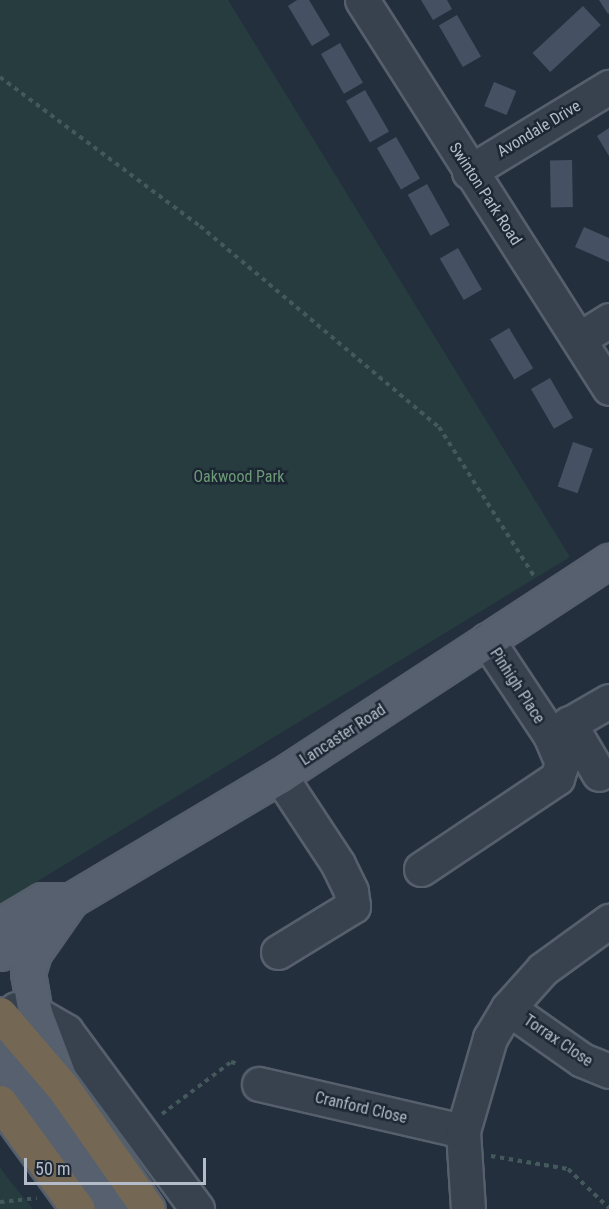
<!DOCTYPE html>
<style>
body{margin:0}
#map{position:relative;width:609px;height:1209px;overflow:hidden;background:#242f3e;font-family:"Roboto Condensed",sans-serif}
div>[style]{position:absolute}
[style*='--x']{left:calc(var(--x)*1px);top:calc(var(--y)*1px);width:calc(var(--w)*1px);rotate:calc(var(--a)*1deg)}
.green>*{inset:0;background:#263c3f}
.building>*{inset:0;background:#455162;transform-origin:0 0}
.path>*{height:4px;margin-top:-2px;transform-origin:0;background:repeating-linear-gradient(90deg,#44595c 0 4.5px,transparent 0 9px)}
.roads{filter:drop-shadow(2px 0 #565f6c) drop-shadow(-2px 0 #565f6c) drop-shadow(0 2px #565f6c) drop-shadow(0 -2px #565f6c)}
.minor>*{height:33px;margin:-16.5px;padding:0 16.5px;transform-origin:16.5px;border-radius:16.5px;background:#38414e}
.major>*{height:33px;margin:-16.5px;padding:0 16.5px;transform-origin:16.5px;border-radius:16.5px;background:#56606e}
.highway>*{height:33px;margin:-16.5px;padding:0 16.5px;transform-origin:16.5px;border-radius:16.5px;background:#746855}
span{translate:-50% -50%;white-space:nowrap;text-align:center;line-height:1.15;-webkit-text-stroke:5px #1d2633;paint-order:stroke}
.street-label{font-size:16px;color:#b4bcc9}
.park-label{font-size:16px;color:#6b9a76}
.scale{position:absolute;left:24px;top:1158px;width:182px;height:27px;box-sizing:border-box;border:3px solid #b4bcc9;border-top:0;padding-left:8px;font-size:18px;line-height:21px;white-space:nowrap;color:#b4bcc9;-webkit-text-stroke:4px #1d2633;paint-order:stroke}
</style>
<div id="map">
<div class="green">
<i style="clip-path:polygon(0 0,228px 0,570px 557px,0 904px)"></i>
<i style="clip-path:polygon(0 1167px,10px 1181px,33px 1209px,0 1209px)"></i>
</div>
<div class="building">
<i style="clip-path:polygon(297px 0,309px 0,330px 35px,312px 46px,288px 6px)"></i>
<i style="clip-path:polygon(421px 0,447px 0,452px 9px,433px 20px)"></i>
<i style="clip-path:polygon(599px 0,609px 0,609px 13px,608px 14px)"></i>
<i style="left:583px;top:6px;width:26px;height:69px;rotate:47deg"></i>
<i style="left:457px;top:15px;width:48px;height:21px;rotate:60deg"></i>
<i style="left:340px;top:43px;width:46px;height:22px;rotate:60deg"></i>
<i style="left:494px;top:82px;width:24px;height:26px;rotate:22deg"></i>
<i style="left:365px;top:90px;width:48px;height:22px;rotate:60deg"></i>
<i style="clip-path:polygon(609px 128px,609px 156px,597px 136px)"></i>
<i style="left:396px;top:137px;width:48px;height:22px;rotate:60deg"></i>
<i style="left:572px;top:160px;width:47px;height:22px;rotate:89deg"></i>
<i style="left:427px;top:184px;width:47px;height:22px;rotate:61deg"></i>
<i style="clip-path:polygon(584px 227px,609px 238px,609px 262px,575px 247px)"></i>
<i style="left:458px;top:248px;width:48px;height:21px;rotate:60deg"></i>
<i style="left:509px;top:328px;width:47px;height:22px;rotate:59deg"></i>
<i style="left:550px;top:378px;width:46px;height:22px;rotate:60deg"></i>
<i style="left:573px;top:442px;width:21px;height:47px;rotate:19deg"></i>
</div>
<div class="path">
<i style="--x:0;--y:77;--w:249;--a:36.7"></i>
<i style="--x:200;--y:226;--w:312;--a:40.1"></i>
<i style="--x:439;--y:427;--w:177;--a:57.5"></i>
<i style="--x:162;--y:1114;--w:86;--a:-37"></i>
<i style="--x:231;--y:1062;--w:8;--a:14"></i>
<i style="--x:491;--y:1156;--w:78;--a:9.6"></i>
<i style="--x:568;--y:1169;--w:57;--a:43.6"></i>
<i style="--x:0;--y:1202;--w:37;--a:-6"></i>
</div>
<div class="roads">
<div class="minor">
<i style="--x:362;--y:0;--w:460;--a:57.5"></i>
<i style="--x:469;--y:172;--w:164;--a:-31.3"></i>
<i style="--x:579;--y:339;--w:36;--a:-32"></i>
<i style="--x:487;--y:640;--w:114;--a:56.4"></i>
<i style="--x:550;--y:735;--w:68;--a:-30"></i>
<i style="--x:569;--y:723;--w:59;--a:59.5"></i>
<i style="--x:421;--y:869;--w:164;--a:-33.8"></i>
<i style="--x:557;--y:778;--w:16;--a:-72"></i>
<i style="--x:562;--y:763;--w:30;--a:-113"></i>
<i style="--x:278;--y:952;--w:88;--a:-31.5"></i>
<i style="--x:353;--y:906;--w:15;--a:-98"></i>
<i style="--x:351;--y:891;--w:30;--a:-116"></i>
<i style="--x:338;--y:864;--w:105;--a:-123.4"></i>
<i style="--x:508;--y:1008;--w:90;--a:35.1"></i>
<i style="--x:582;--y:1060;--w:29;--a:22"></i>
<i style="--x:16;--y:1009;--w:19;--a:12"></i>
<i style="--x:35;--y:1013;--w:36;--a:30"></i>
<i style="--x:66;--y:1031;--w:221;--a:53.6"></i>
<i style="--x:259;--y:1084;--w:209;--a:13"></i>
<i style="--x:468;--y:1209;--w:78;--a:-93.7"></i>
<i style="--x:463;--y:1131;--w:97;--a:-73.8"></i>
<i style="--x:490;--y:1038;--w:35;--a:-59"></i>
<i style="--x:508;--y:1008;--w:52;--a:-48.1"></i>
<i style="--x:543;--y:969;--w:82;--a:-36"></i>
</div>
<div class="major">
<i style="--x:0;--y:925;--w:49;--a:-30.8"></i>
<i style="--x:42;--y:900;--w:29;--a:0"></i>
<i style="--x:0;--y:953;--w:61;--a:-30.8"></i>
<i style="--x:0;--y:1056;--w:190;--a:53.8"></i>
<i style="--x:62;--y:1084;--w:76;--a:-110.8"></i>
<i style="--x:35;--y:1013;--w:41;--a:-99.9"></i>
<i style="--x:28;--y:973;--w:21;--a:-73"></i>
<i style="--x:34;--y:953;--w:65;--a:-55.1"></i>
<i style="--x:71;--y:900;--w:243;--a:-30.7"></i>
<i style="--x:280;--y:776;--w:393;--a:-33.2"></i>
</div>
<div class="highway">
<i style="--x:0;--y:1014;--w:99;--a:49.5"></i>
<i style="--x:64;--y:1089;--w:146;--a:55"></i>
<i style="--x:0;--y:1102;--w:132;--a:53.9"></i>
</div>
</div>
<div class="street-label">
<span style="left:539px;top:129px;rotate:-31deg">Avondale Drive</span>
<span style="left:485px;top:194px;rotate:57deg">Swinton Park Road</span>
<span style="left:517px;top:686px;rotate:57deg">Pinhigh Place</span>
<span style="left:343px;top:735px;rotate:-33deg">Lancaster Road</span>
<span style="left:558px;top:1041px;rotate:34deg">Torrax Close</span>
<span style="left:361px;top:1108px;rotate:13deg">Cranford Close</span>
</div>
<div class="park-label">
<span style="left:239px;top:477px">Oakwood Park</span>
</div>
<div class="scale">50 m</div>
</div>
